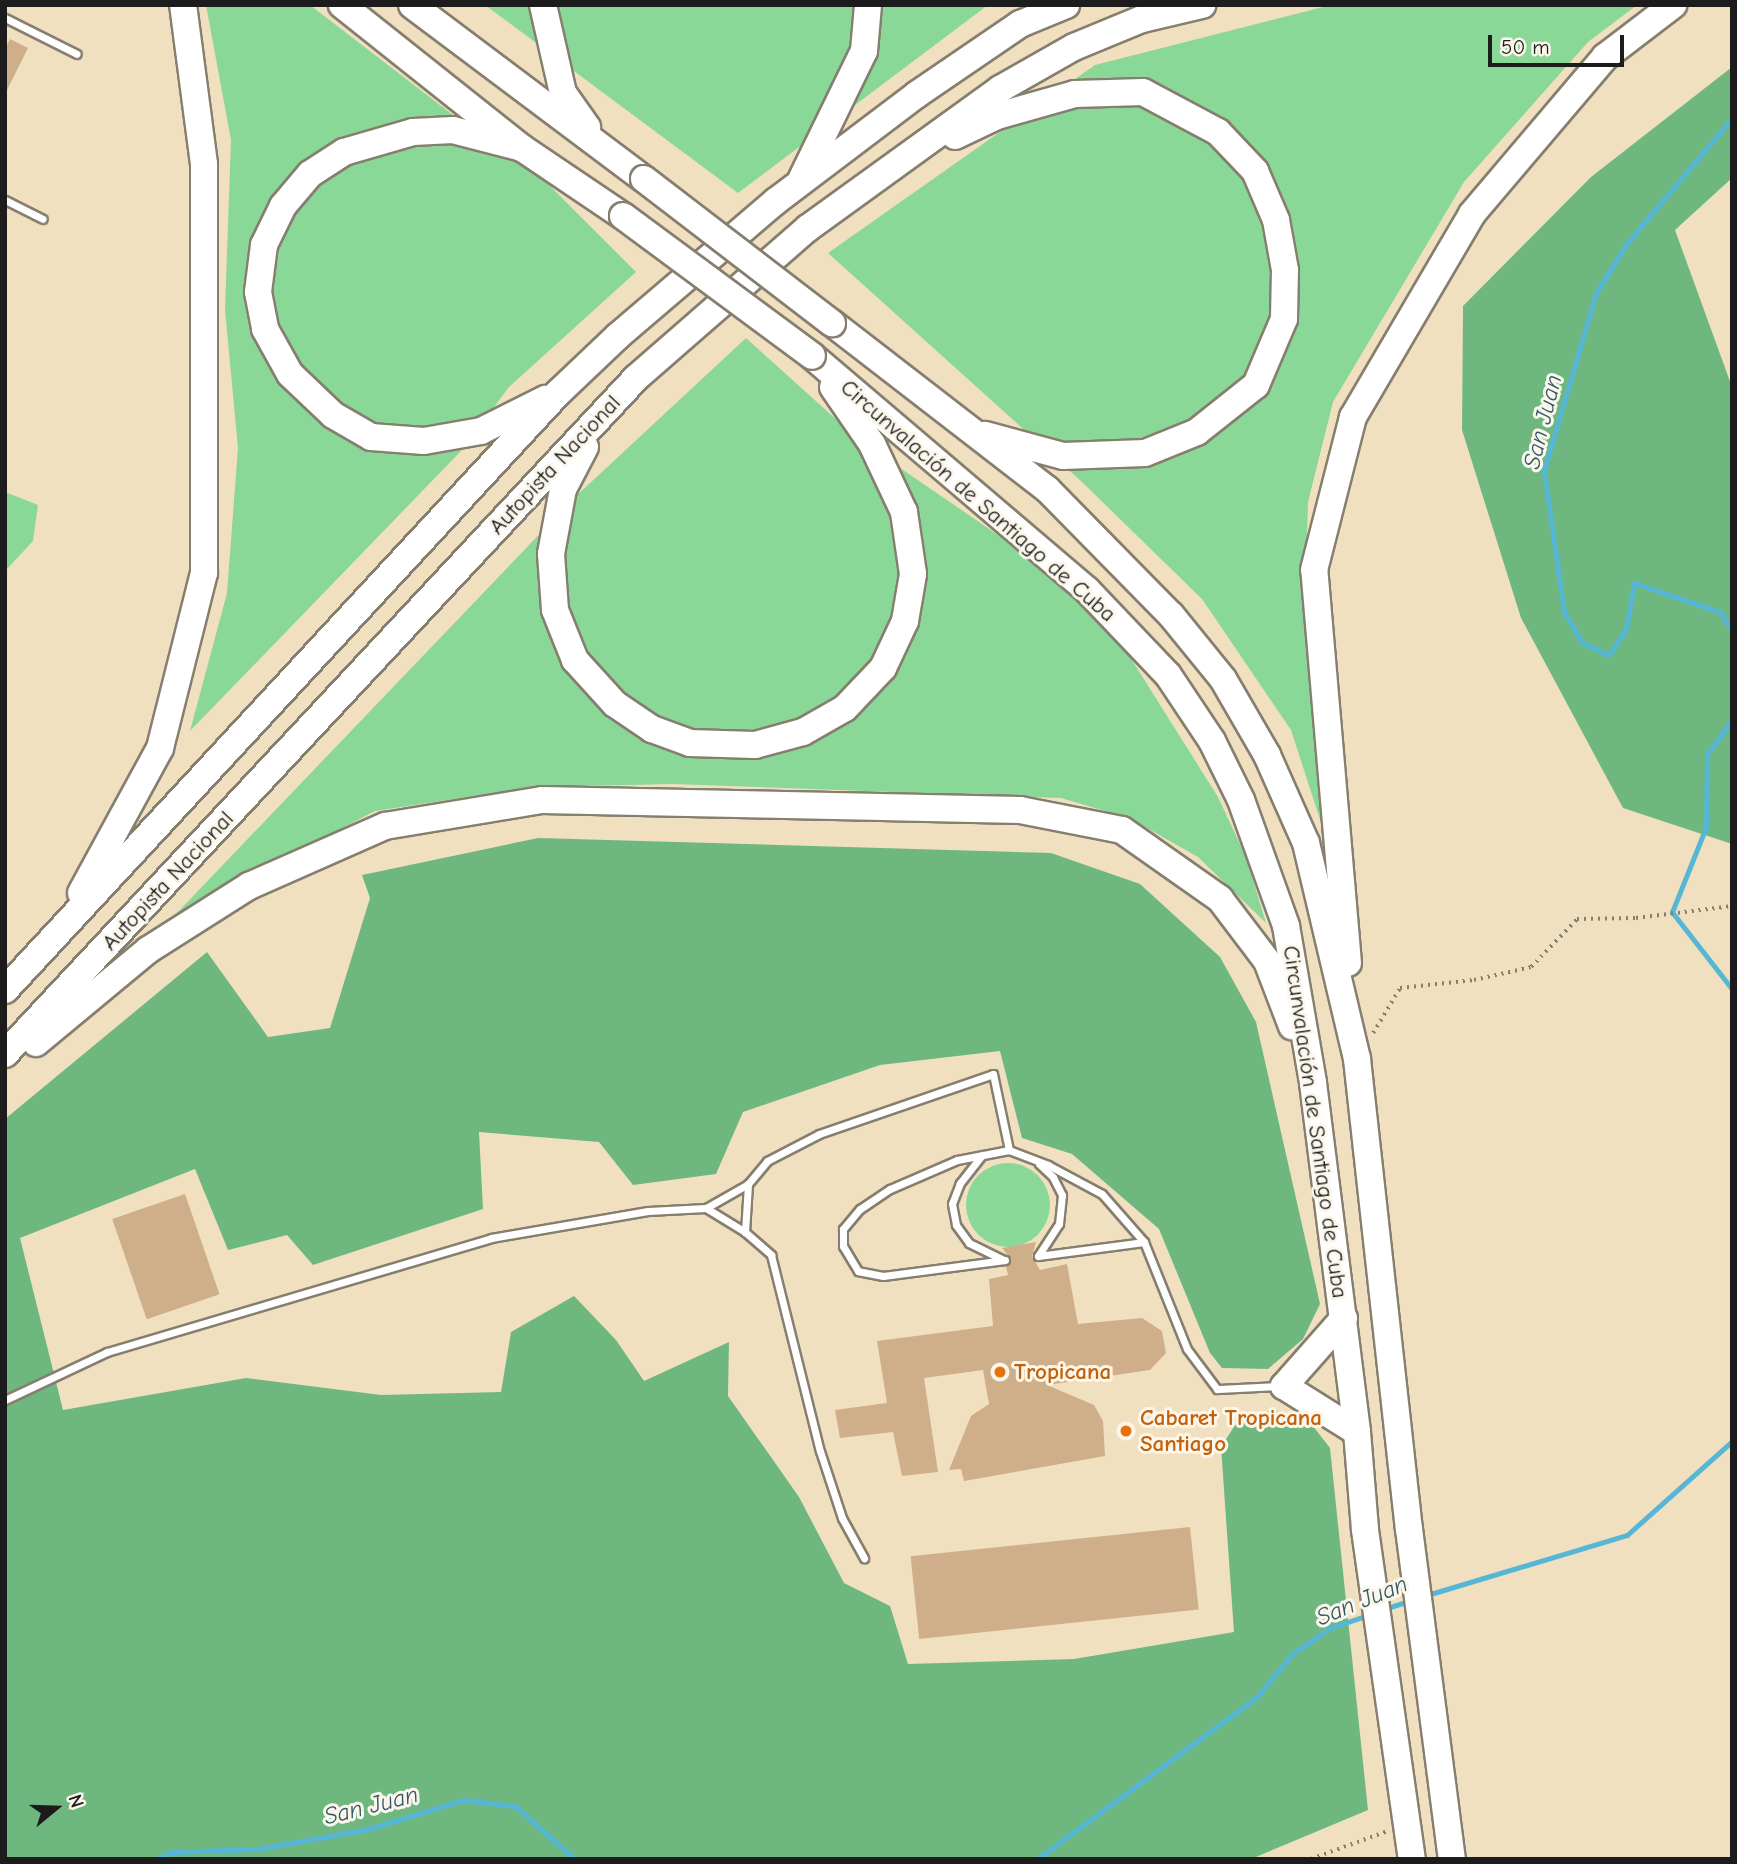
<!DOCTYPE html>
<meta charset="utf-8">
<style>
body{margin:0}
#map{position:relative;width:1737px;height:1864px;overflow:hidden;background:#f0e0c0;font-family:"Comic Neue",sans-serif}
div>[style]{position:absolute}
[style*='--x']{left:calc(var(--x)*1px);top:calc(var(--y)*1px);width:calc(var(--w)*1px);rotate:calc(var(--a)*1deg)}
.green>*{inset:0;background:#89d898}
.round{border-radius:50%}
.forest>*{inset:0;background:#6eb880}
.stream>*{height:5px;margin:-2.5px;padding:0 2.5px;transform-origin:2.5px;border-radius:2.5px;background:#56b6d5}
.building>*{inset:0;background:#cfaf8a;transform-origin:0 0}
.path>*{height:3.5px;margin-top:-1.75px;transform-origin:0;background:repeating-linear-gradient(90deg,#867e6e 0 2px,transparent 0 7px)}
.roads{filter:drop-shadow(2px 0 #867e6e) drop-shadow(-2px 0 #867e6e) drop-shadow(0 2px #867e6e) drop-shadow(0 -2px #867e6e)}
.service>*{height:7px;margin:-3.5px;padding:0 3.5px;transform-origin:3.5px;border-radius:3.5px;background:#fff}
.motorway>*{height:26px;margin:-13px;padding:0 13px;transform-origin:13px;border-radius:13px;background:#fff}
.bridges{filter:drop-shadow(2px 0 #867e6e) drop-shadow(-2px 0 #867e6e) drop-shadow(0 2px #867e6e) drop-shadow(0 -2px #867e6e)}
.motorway-bridge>*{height:26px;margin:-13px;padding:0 13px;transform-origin:13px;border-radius:13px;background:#fff}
.dots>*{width:19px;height:19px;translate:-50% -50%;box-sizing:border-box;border:4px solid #fbf7ec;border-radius:50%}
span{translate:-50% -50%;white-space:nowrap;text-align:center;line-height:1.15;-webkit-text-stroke:6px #fbf7ec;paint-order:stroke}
.street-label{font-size:23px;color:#1c1c1c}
.food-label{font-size:23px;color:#c56008;font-weight:700}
.left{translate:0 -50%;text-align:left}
.water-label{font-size:24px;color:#335a66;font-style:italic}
.frame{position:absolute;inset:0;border:7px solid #1c1c1c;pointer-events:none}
.north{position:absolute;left:21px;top:1773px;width:70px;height:70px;-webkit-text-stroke:5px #fbf7ec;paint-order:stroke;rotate:71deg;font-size:19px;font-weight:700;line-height:28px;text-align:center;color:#1c1c1c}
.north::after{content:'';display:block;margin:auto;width:24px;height:32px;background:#1c1c1c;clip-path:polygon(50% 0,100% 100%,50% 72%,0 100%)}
.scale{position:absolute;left:1488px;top:35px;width:136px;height:32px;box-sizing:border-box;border:4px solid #1c1c1c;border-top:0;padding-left:9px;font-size:21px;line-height:24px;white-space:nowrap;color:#1c1c1c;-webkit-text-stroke:5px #fbf7ec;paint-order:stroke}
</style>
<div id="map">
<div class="green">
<i style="clip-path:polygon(206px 5px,310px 5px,501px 152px,526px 162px,636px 272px,509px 387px,462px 450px,190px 731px,227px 593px,238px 448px,225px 310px,231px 140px)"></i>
<i style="clip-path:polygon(485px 5px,988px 5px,738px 193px)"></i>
<i style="clip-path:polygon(1331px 5px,1637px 5px,1588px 42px,1464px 182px,1333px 402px,1308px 502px,1305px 596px,1326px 838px,1291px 730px,1202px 599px,1082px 482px,828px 253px,1095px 65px)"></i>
<i style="clip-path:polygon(746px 338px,858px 439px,1011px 544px,1074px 595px,1125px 649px,1218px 797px,1246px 857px,1266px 923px,1198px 857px,1129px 818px,1061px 798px,673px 784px,534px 787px,375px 811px,175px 915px,574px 498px)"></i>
<i style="clip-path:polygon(5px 492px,38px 505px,33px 541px,5px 571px)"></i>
<i class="round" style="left:966px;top:1163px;width:84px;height:84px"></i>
</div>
<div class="forest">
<i style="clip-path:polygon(1732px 67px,1732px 178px,1675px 230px,1732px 387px,1732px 844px,1623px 808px,1521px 618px,1462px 430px,1463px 306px,1591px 177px)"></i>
<i style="clip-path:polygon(538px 838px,1051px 853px,1140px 884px,1220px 957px,1256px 1022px,1320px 1304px,1303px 1339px,1268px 1369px,1222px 1368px,1210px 1353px,1159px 1229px,1072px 1154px,1022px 1138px,1000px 1051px,880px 1065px,743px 1112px,716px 1174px,633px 1185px,599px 1142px,479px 1132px,483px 1209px,313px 1265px,287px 1235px,228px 1250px,195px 1169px,20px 1238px,63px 1410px,246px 1378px,381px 1395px,501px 1392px,511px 1332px,574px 1296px,616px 1340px,644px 1381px,729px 1342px,728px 1396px,799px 1497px,844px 1583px,890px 1606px,908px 1664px,1074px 1659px,1234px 1632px,1221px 1447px,1239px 1419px,1272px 1410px,1309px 1421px,1330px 1448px,1368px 1810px,1251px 1859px,5px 1859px,5px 1119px,207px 952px,268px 1037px,330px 1028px,370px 898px,362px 875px)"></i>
</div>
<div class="stream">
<i style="--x:1732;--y:118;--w:163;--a:130"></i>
<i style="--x:1627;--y:243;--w:59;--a:121.8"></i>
<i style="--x:1596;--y:293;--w:185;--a:106.3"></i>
<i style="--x:1544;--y:471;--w:142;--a:81.9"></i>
<i style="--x:1564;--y:612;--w:35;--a:59"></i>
<i style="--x:1582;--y:642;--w:30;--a:26"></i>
<i style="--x:1609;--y:655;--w:31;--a:-57"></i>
<i style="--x:1626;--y:629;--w:47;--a:-80.1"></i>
<i style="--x:1634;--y:583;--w:91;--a:18.6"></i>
<i style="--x:1720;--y:612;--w:22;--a:58"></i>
<i style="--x:1732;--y:719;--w:44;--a:124.8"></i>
<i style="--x:1707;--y:755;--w:72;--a:90.8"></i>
<i style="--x:1706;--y:827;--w:92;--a:111.8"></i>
<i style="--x:1672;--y:912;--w:98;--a:52.1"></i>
<i style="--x:1427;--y:1595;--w:209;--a:-16.7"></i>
<i style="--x:1627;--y:1535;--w:141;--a:-41.8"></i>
<i style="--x:1384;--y:1609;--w:28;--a:-18"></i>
<i style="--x:156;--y:1859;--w:17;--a:-24"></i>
<i style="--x:172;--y:1852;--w:86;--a:-2"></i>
<i style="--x:258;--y:1849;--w:112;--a:-10.3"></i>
<i style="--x:368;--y:1829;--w:99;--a:-17"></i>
<i style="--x:463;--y:1800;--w:52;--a:6.6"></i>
<i style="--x:515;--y:1806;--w:80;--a:41.5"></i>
<i style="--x:1037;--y:1859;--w:273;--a:-36.4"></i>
<i style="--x:1257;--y:1697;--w:55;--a:-50.9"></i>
<i style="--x:1292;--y:1654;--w:46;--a:-34.4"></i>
<i style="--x:1330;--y:1628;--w:40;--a:-18.9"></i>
</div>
<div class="building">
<i style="clip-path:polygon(10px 39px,28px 48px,5px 94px,5px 49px)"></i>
<i style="left:185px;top:1194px;width:106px;height:77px;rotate:71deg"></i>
<i style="clip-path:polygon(1036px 1242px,1032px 1256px,1040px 1270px,1067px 1264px,1078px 1324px,1142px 1318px,1162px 1331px,1166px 1353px,1150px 1370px,1047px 1385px,1094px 1405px,1103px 1421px,1105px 1456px,964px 1481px,961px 1469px,949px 1470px,971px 1416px,989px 1404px,983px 1370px,924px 1378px,938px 1472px,902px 1476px,893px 1432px,840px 1438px,835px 1410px,887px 1403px,877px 1341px,993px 1326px,989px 1279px,1008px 1275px,1006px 1266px,1011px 1260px,1002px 1248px)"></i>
<i style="left:1190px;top:1527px;width:83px;height:281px;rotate:84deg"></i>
</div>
<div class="path">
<i style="--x:1373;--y:1033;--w:52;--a:-59"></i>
<i style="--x:1400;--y:988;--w:74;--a:-6.2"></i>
<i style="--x:1474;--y:980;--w:58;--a:-12.8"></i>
<i style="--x:1531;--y:967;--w:66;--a:-46.2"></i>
<i style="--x:1577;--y:919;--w:59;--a:-1"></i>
<i style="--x:1636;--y:918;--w:97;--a:-7.1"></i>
<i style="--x:1311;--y:1859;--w:82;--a:-20"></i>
</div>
<div class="roads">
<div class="service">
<i style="--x:5;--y:18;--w:80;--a:26.6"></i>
<i style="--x:5;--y:200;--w:42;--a:26.6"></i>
<i style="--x:982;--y:1155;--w:36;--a:128"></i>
<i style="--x:960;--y:1183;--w:22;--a:111"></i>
<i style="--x:952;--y:1204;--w:21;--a:79"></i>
<i style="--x:956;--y:1225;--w:22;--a:54"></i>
<i style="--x:969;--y:1243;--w:39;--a:26"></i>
<i style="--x:706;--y:1208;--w:48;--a:-29.7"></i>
<i style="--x:745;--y:1232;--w:48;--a:-86.4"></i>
<i style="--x:748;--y:1184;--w:30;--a:-50"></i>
<i style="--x:767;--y:1161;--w:59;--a:-27.4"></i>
<i style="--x:819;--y:1134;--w:184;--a:-19"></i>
<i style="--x:993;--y:1074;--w:78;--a:78.1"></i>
<i style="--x:1038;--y:1256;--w:38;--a:-57"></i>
<i style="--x:1059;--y:1224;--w:29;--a:-84"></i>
<i style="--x:1062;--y:1195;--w:20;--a:-117"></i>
<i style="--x:1053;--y:1177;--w:19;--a:-137"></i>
<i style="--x:1038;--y:1256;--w:107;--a:-7.5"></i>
<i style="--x:1005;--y:1260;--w:123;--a:172.5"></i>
<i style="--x:883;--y:1276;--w:25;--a:-169"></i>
<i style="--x:858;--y:1271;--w:29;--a:-121"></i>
<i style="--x:843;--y:1246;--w:17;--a:-90"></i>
<i style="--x:843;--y:1229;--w:26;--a:-50"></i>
<i style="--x:860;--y:1209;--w:36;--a:-34"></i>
<i style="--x:890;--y:1189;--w:73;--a:-23.4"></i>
<i style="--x:957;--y:1160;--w:53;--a:-10.9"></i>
<i style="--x:1009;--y:1150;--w:42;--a:21"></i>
<i style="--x:1048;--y:1165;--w:61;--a:28.2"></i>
<i style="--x:1102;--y:1194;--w:64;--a:48.8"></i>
<i style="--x:1144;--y:1242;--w:115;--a:68.1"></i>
<i style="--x:1187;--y:1349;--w:50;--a:53.1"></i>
<i style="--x:1217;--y:1389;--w:63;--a:-2.7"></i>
<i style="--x:5;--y:1400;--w:113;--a:-25.2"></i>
<i style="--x:107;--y:1352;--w:401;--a:-16.5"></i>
<i style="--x:491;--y:1238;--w:159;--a:-9.8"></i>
<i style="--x:648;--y:1211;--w:58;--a:-3"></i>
<i style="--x:706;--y:1208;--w:46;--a:31.6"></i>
<i style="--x:745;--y:1232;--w:35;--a:41"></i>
<i style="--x:771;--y:1255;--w:202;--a:76"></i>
<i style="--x:820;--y:1451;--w:71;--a:71.8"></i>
<i style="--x:842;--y:1518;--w:46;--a:61.2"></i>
</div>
<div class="motorway">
<i style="--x:342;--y:5;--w:230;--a:38.5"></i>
<i style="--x:522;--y:148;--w:122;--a:34"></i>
<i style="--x:412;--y:5;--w:290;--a:36.9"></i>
<i style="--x:543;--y:5;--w:90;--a:77.2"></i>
<i style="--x:563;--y:93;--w:42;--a:54.8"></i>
<i style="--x:955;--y:136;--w:47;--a:-25.5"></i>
<i style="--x:997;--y:116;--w:81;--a:-15.8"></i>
<i style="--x:1075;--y:94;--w:68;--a:-1.7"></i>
<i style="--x:1143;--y:92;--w:85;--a:28.1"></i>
<i style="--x:1218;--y:132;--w:54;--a:46.5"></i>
<i style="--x:1255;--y:171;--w:53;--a:66.8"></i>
<i style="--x:1276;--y:220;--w:51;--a:79.8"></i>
<i style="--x:1285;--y:270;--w:49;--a:91.2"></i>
<i style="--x:1284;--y:319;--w:72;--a:113"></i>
<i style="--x:1256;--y:385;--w:75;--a:141.5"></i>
<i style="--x:1197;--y:432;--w:56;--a:158"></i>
<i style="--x:1145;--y:453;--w:82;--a:177.9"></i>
<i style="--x:1063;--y:456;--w:81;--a:-164.9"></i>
<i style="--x:522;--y:148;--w:71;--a:-165.4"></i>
<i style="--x:453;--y:130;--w:40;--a:177.1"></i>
<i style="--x:413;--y:132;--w:72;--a:163.8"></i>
<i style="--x:344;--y:152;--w:40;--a:147.1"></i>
<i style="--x:310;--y:174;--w:42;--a:130.2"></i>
<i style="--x:283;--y:206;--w:43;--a:116"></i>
<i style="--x:264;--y:245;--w:47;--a:97.3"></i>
<i style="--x:258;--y:292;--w:38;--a:79"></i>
<i style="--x:265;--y:329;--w:51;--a:60.9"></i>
<i style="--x:290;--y:374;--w:59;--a:43.6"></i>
<i style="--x:333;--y:415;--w:44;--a:30.1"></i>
<i style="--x:371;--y:437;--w:53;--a:4.3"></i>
<i style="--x:424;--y:441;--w:58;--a:-10"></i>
<i style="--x:481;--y:431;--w:72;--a:-26.6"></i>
<i style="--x:802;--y:178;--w:141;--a:-64"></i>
<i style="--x:864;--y:51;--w:46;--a:-85"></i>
<i style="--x:832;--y:323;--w:272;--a:37.7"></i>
<i style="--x:1047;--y:489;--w:177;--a:45.5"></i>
<i style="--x:1171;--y:615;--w:82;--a:50.9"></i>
<i style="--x:1223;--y:679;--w:88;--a:59.9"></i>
<i style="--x:1267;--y:755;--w:96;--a:66.1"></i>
<i style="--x:1306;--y:843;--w:222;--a:76.7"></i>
<i style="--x:1357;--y:1059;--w:473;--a:83.7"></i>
<i style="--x:1409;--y:1529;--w:333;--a:82.6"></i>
<i style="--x:812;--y:356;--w:361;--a:40.4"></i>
<i style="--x:1087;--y:590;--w:117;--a:46.4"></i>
<i style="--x:1168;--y:675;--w:79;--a:56.3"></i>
<i style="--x:1212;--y:741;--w:66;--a:63.8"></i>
<i style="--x:1241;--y:800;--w:134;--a:70.3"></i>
<i style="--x:1286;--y:926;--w:159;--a:80.2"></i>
<i style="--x:1313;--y:1083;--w:352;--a:82.8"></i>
<i style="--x:1357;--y:1432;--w:98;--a:85.3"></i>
<i style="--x:1365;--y:1530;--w:332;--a:81.9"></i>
<i style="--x:585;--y:447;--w:47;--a:117.6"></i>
<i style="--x:563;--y:489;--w:66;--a:100.5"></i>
<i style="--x:551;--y:554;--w:56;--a:85.9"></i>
<i style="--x:555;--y:610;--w:54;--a:68.2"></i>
<i style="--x:575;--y:660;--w:59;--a:47.7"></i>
<i style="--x:615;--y:704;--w:45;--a:34"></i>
<i style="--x:652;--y:729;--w:40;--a:20.2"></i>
<i style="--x:690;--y:743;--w:65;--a:1.8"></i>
<i style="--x:755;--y:745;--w:50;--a:-15.2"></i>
<i style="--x:803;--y:732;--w:48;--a:-29.7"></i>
<i style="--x:845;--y:708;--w:55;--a:-46.5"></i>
<i style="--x:883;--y:668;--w:52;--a:-64.9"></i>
<i style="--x:905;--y:621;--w:48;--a:-80.3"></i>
<i style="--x:913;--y:574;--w:63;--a:-98.3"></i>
<i style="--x:904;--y:512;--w:75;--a:-115.2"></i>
<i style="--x:872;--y:444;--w:69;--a:-124.4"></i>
<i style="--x:81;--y:893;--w:165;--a:-61.4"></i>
<i style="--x:160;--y:748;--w:180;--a:-75.9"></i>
<i style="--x:204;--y:573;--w:409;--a:-90"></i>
<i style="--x:204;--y:164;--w:160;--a:-97.5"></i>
<i style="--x:1348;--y:963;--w:394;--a:-94.9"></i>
<i style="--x:1314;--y:570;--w:158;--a:-75.7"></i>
<i style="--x:1353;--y:417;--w:235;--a:-59.6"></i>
<i style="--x:1472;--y:214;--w:206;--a:-49.7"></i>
<i style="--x:1605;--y:57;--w:86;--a:-37.4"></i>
<i style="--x:5;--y:990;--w:815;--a:-47.19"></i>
<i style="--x:559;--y:392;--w:81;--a:-43.5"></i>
<i style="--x:618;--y:336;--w:208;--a:-40.5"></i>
<i style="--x:776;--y:201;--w:176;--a:-37.1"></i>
<i style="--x:916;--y:95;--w:126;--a:-34.3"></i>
<i style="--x:1020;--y:24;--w:50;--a:-22.4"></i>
<i style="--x:36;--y:1043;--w:146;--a:-39.7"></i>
<i style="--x:148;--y:950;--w:120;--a:-32.4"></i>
<i style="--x:249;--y:886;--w:149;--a:-23.8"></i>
<i style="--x:385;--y:826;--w:159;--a:-9.4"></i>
<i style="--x:542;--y:800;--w:478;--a:1.2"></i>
<i style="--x:1020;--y:810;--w:104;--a:11.1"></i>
<i style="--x:1122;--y:830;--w:120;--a:35.1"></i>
<i style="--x:1220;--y:899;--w:78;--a:52.8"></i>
<i style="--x:1267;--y:961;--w:70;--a:69"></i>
<i style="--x:5;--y:1054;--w:925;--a:-46.97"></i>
<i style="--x:636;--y:378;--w:228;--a:-41.1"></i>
<i style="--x:808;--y:228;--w:237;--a:-35.9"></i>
<i style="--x:1000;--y:89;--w:85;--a:-29.6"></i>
<i style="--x:1074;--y:47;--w:74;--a:-22.4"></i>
<i style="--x:1142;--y:19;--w:62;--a:-13.1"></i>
<i style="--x:1344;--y:1318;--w:91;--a:131.4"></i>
<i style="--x:1284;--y:1386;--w:86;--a:32.2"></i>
</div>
</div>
<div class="bridges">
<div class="motorway-bridge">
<i style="--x:644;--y:179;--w:237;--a:37.5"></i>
<i style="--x:623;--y:216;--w:235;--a:36.5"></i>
</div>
</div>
<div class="dots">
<i style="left:1000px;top:1372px;background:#e8710a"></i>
<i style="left:1126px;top:1431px;background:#e8710a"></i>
</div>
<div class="street-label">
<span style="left:555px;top:465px;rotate:-47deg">Autopista Nacional</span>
<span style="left:978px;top:501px;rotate:41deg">Circunvalación de Santiago de Cuba</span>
<span style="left:168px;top:881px;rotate:-47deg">Autopista Nacional</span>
<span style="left:1315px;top:1122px;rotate:82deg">Circunvalación de Santiago de Cuba</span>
</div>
<div class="food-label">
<span class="left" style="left:1014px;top:1372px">Tropicana</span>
<span class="left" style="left:1140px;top:1431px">Cabaret Tropicana<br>Santiago</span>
</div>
<div class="water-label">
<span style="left:1543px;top:422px;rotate:-76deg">San Juan</span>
<span style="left:1362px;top:1601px;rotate:-22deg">San Juan</span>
<span style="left:371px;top:1806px;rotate:-14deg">San Juan</span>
</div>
<div class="frame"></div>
<div class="north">N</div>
<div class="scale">50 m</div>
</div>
